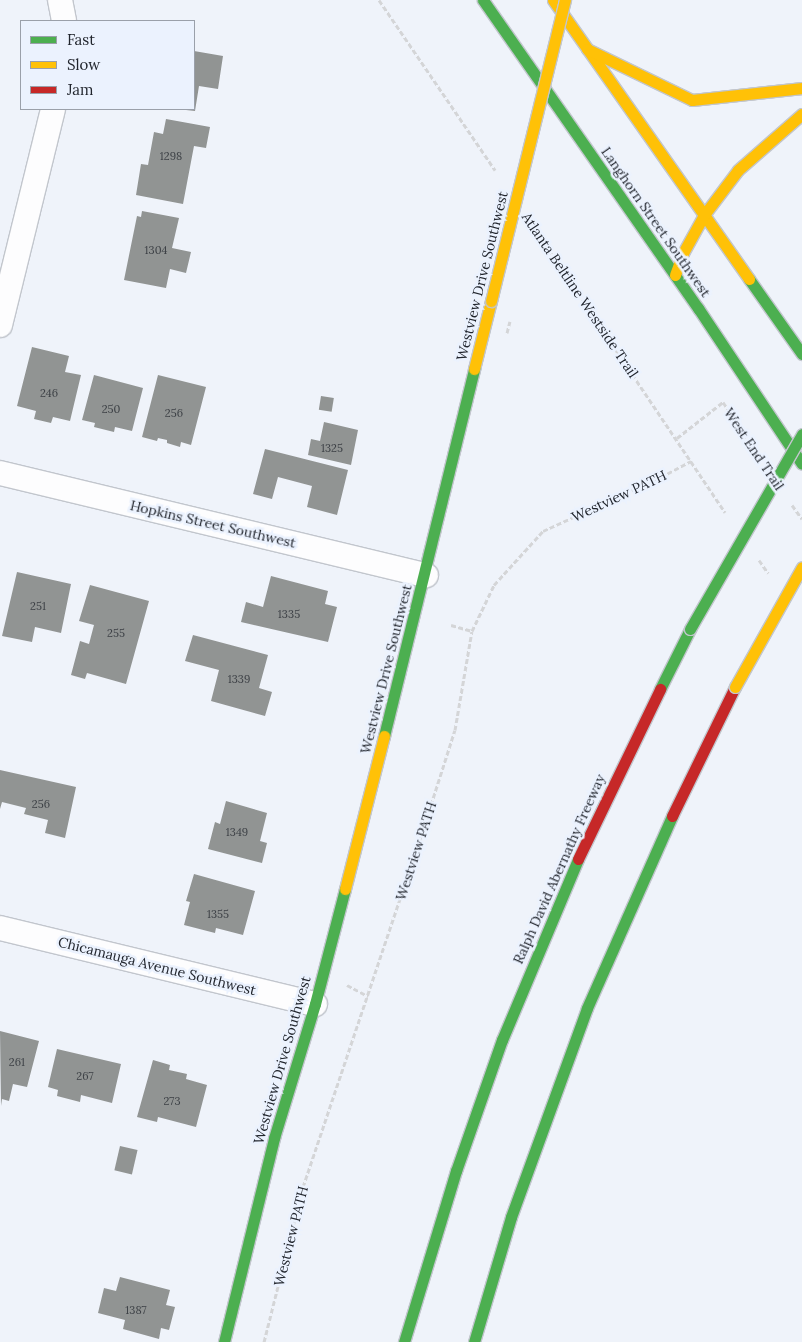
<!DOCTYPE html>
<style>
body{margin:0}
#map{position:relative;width:802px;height:1342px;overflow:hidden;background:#eff3fa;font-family:Lora,serif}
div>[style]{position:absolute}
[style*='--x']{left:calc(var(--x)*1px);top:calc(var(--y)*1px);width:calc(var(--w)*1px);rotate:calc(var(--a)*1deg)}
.building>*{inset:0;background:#919493;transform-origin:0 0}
.path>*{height:3px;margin-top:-1.5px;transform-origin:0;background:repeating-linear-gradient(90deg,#d4d5d7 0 5px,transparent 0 7.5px)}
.roads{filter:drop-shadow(1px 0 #c2c6cd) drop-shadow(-1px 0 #c2c6cd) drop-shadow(0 1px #c2c6cd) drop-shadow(0 -1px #c2c6cd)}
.street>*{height:24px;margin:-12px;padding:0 12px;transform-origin:12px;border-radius:12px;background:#fdfdfe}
.fast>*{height:11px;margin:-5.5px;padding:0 5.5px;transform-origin:5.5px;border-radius:5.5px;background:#4caf50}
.slow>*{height:11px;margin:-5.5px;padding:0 5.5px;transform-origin:5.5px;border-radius:5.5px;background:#ffc107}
.jam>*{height:11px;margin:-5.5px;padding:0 5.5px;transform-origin:5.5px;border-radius:5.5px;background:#c62828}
.path-bridge>*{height:3px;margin-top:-1.5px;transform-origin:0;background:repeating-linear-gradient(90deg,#d4d5d7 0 5px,transparent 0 7.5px)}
.bridges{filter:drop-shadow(1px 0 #c2c6cd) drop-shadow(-1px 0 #c2c6cd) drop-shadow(0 1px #c2c6cd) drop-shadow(0 -1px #c2c6cd)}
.fast-bridge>*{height:11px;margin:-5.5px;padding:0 5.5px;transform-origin:5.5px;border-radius:5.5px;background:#4caf50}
.slow-bridge>*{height:11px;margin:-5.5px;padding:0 5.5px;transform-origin:5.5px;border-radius:5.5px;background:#ffc107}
span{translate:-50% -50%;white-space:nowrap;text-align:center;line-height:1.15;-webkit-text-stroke:5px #ebf2fe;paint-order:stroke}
.number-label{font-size:11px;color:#3d4146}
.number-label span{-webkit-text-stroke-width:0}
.street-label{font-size:14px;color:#21252d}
.legend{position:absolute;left:20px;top:20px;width:175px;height:90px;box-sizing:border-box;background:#ebf2fe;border:1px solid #9aa0aa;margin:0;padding:6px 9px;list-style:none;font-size:15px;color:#21252d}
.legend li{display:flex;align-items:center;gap:10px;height:25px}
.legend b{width:25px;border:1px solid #9aa0aa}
</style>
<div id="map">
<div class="building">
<i style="clip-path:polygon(194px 51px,223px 56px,218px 89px,199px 86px,195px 111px,186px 110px,194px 109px)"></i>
<i style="clip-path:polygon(166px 119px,210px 127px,206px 148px,194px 146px,183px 204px,136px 195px,141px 164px,148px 165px,154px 132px,163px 134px)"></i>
<i style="clip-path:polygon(142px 211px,179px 218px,172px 248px,191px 252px,186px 273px,170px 269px,166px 288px,124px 280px,137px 216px,141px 217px)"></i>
<i style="clip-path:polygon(32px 347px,69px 356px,65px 372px,81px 375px,70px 421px,53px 417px,51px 423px,34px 419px,36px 411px,17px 406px)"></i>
<i style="clip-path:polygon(94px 375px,143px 388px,132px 431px,115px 427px,114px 432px,94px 427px,95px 423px,82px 420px)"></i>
<i style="clip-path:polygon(158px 375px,206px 387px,191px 445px,181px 442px,180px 447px,167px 443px,167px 440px,158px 438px,157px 441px,142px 437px)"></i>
<i style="left:321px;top:396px;width:13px;height:14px;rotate:9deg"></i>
<i style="clip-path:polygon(324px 422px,358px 430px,351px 465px,308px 455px,311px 439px,320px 441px)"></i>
<i style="clip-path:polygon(265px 449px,348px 470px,337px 515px,307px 507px,312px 486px,278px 477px,272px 499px,253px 494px)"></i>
<i style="clip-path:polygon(17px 572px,71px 584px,61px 633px,35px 627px,32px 642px,2px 636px)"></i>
<i style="clip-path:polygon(271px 576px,328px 591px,325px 604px,337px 607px,328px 642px,241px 622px,246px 602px,263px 607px)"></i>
<i style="clip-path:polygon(90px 585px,149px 601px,126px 684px,87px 673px,85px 679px,71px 675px,80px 641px,89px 644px,94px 625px,79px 621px)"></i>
<i style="clip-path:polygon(193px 635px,268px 655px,259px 688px,272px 692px,265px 716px,211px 701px,219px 670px,185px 661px)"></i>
<i style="clip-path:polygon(0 770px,76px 787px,65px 838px,45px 833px,48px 820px,24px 814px,26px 808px,2px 802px,0 809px)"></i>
<i style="clip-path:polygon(226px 801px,267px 813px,260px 841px,267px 843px,262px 863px,208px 849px,215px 822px,220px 824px)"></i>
<i style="clip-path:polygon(194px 874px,255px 891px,243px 935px,216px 928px,215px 933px,184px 925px,190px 902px,186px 901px)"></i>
<i style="clip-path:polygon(0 1031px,39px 1041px,27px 1087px,13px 1084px,9px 1101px,2px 1099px,1px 1106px)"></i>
<i style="clip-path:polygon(57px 1049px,121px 1064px,112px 1103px,81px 1095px,80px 1102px,57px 1096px,58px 1090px,48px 1087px)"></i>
<i style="clip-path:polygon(153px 1060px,170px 1065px,169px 1070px,187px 1074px,186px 1079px,207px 1085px,196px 1127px,158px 1117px,157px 1122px,137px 1117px)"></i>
<i style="left:120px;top:1146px;width:18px;height:25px;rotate:13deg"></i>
<i style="clip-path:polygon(120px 1277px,170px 1290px,166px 1305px,175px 1307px,169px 1330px,161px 1328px,159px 1339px,123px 1329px,125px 1320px,98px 1313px,104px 1288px,116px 1291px)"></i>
</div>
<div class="path">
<i style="--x:379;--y:0;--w:206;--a:55.7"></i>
<i style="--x:536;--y:231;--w:339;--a:56.1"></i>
<i style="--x:677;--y:438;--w:58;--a:-38"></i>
<i style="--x:723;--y:402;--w:63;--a:56.1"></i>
<i style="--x:792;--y:505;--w:17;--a:54"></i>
<i style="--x:759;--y:560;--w:16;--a:55"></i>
<i style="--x:451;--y:625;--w:22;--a:16"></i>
<i style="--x:347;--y:985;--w:24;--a:28"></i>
<i style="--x:264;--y:1342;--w:160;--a:-75.9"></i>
<i style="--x:303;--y:1187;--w:350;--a:-71.4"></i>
<i style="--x:415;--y:855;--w:131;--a:-72.3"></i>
<i style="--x:455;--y:730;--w:100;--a:-80.3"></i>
<i style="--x:472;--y:631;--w:51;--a:-64.4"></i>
<i style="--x:494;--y:585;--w:73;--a:-47.8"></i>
<i style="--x:543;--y:531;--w:130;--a:-24.6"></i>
<i style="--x:661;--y:477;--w:34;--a:-28"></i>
</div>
<div class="roads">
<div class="street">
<i style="--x:60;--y:0;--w:21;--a:79"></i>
<i style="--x:0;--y:325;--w:222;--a:-76.2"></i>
<i style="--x:0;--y:473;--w:438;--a:13.5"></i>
<i style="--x:0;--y:928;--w:324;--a:13.6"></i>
</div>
<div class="fast">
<i style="--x:483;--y:0;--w:376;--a:55.1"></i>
<i style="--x:698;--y:308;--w:187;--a:56.3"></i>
<i style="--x:749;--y:279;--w:92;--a:54.8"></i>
<i style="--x:660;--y:689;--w:67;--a:-63.4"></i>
<i style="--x:384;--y:736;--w:378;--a:-76.2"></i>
<i style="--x:224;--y:1342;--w:210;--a:-76.2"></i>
<i style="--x:274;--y:1138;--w:140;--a:-73"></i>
<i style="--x:315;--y:1004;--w:119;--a:-75.4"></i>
<i style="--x:404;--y:1342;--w:179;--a:-73.1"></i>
<i style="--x:456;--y:1171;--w:139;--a:-70.7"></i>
<i style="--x:502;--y:1040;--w:196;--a:-67.2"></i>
<i style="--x:474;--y:1342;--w:130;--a:-73.5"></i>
<i style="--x:511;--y:1217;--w:222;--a:-70"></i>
<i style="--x:587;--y:1008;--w:210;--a:-66.1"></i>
</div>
<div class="slow">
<i style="--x:553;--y:0;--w:341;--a:54.9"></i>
<i style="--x:587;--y:49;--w:117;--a:25.9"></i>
<i style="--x:692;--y:100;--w:111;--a:-6.2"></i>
<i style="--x:675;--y:275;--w:23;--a:-70"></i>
<i style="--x:683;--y:253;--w:43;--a:-61.1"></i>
<i style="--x:704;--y:215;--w:56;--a:-52.9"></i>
<i style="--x:738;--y:170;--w:85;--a:-41.2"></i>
<i style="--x:474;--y:369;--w:70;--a:-76"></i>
<i style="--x:345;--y:889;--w:158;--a:-75.7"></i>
</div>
<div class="jam">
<i style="--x:672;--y:816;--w:144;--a:-64"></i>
<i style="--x:578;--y:859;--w:189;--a:-64.2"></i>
</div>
</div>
<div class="path-bridge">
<i style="--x:507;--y:333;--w:12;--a:-76"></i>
</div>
<div class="bridges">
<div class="fast-bridge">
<i style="--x:690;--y:629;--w:225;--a:-60.1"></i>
</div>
<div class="slow-bridge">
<i style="--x:491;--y:301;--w:310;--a:-76.2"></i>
<i style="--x:735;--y:687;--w:137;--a:-60.8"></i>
</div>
</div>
<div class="number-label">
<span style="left:171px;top:156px">1298</span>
<span style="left:156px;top:250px">1304</span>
<span style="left:49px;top:393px">246</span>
<span style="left:111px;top:409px">250</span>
<span style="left:174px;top:413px">256</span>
<span style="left:332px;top:448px">1325</span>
<span style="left:38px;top:606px">251</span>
<span style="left:289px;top:614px">1335</span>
<span style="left:116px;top:633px">255</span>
<span style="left:239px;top:679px">1339</span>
<span style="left:41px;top:804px">256</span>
<span style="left:237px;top:832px">1349</span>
<span style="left:218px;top:914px">1355</span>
<span style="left:17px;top:1062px">261</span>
<span style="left:85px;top:1076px">267</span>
<span style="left:172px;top:1101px">273</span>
<span style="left:136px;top:1310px">1387</span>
</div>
<div class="street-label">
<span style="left:656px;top:222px;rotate:55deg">Langhorn Street Southwest</span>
<span style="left:482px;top:276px;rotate:-76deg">Westview Drive Southwest</span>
<span style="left:580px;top:295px;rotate:56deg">Atlanta Beltline Westside Trail</span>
<span style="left:754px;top:449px;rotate:56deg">West End Trail</span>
<span style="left:619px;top:496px;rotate:-25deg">Westview PATH</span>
<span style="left:213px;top:524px;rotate:13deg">Hopkins Street Southwest</span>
<span style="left:386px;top:669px;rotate:-76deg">Westview Drive Southwest</span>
<span style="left:416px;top:851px;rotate:-72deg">Westview PATH</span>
<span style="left:559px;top:869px;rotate:-66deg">Ralph David Abernathy Freeway</span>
<span style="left:157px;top:966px;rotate:14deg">Chicamauga Avenue Southwest</span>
<span style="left:282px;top:1060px;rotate:-74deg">Westview Drive Southwest</span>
<span style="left:291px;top:1236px;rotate:-76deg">Westview PATH</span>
</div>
<ul class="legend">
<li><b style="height:6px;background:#4caf50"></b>Fast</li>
<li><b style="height:6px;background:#ffc107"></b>Slow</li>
<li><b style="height:6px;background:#c62828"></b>Jam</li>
</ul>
</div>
